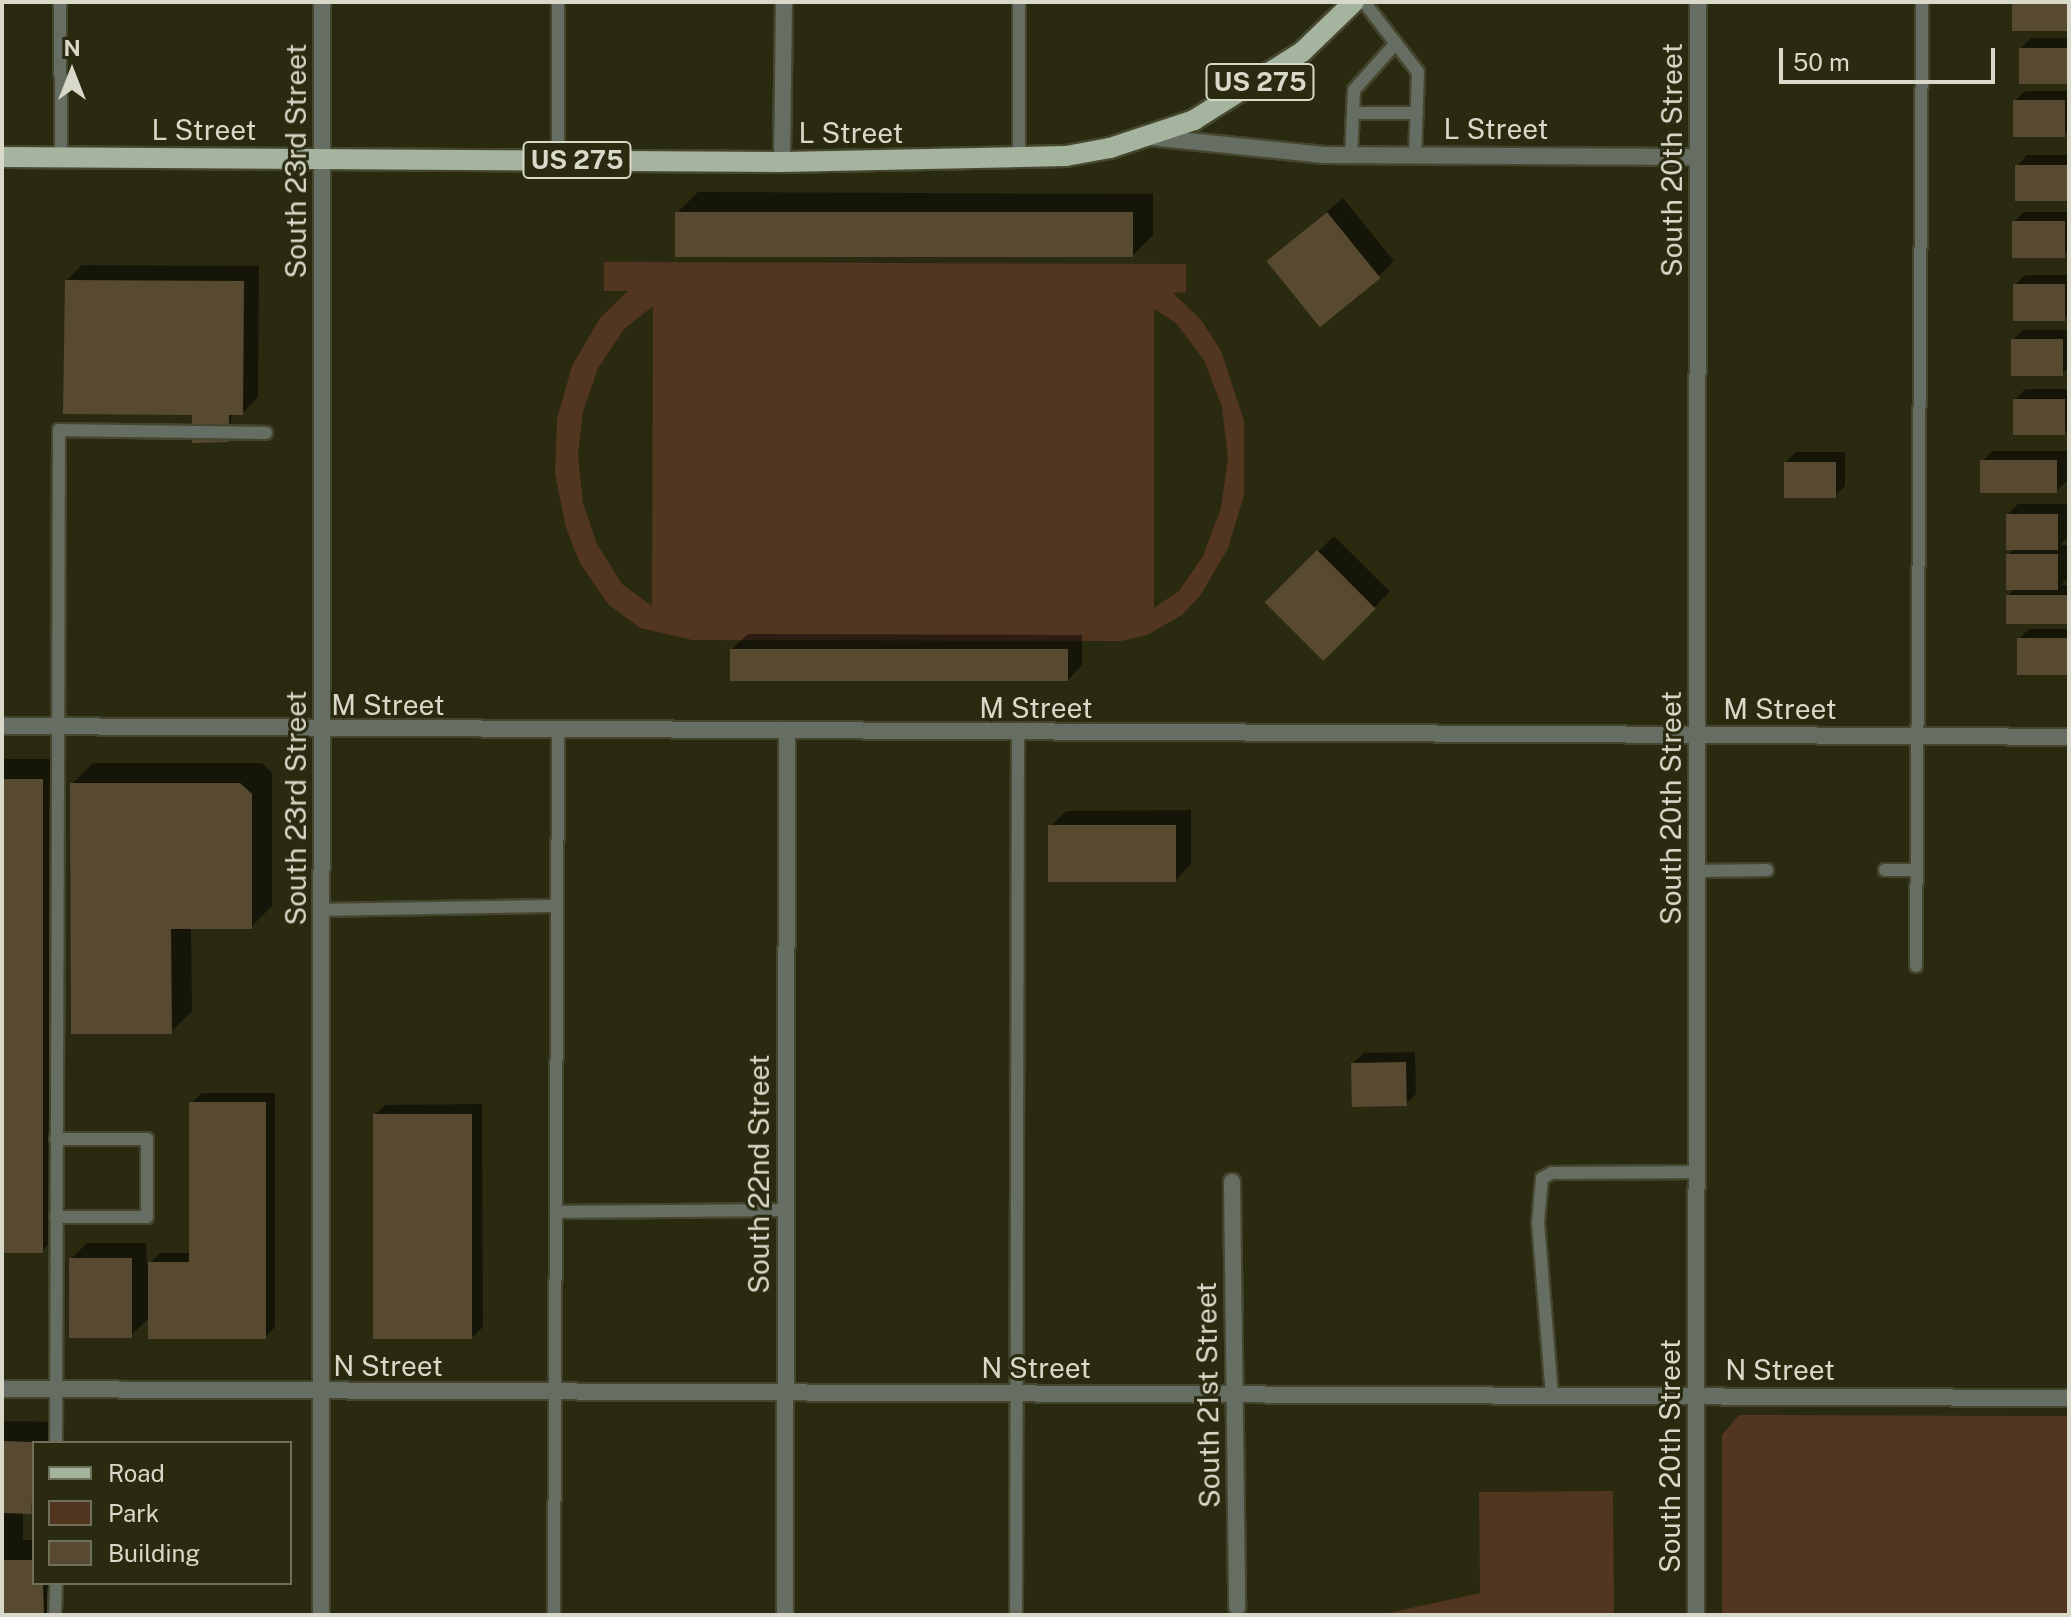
<!DOCTYPE html>
<style>
body{margin:0}
#map{position:relative;width:2071px;height:1617px;overflow:hidden;background:#292a0f;font-family:"Public Sans",sans-serif}
div>[style]{position:absolute}
[style*='--x']{left:calc(var(--x)*1px);top:calc(var(--y)*1px);width:calc(var(--w)*1px);rotate:calc(var(--a)*1deg)}
.green>*{inset:0;background:#533620}
.shadow>*{inset:0;background:#0007;transform-origin:0 0}
.building>*{inset:0;background:#574a30;transform-origin:0 0}
.roads{filter:drop-shadow(2px 0 #45462d) drop-shadow(-2px 0 #45462d) drop-shadow(0 2px #45462d) drop-shadow(0 -2px #45462d)}
.service>*{height:12px;margin:-6px;padding:0 6px;transform-origin:6px;border-radius:6px;background:#666e63}
.minor>*{height:16px;margin:-8px;padding:0 8px;transform-origin:8px;border-radius:8px;background:#666e63}
.tertiary>*{height:16px;margin:-8px;padding:0 8px;transform-origin:8px;border-radius:8px;background:#666e63}
.primary>*{height:20px;margin:-10px;padding:0 10px;transform-origin:10px;border-radius:10px;background:#a4b49e}
span{translate:-50% -50%;white-space:nowrap;text-align:center;line-height:1.15;-webkit-text-stroke:6px #292a0f;paint-order:stroke}
.shield-label span{padding:2px 6px;background:#292a0f;border:2px solid;border-radius:6px;-webkit-text-stroke-width:0}
.shield-label{font-size:26px;color:#d8d9c9;font-weight:700}
.street-label{font-size:28px;color:#d8d9c9}
.frame{position:absolute;inset:0;border:4px solid #d8d9c9;pointer-events:none}
.legend{position:absolute;left:32px;top:1441px;width:260px;height:144px;box-sizing:border-box;background:#292a0f;border:2px solid #6f7059;margin:0;padding:10px 14px;list-style:none;font-size:24px;color:#d8d9c9}
.legend li{display:flex;align-items:center;gap:16px;height:40px}
.legend b{width:40px;border:2px solid #6f7059}
.north{position:absolute;left:32px;top:32px;width:80px;height:80px;-webkit-text-stroke:6px #292a0f;paint-order:stroke;rotate:0deg;font-size:22px;font-weight:700;line-height:32px;text-align:center;color:#d8d9c9}
.north::after{content:'';display:block;margin:auto;width:28px;height:36px;background:#d8d9c9;clip-path:polygon(50% 0,100% 100%,50% 72%,0 100%)}
.scale{position:absolute;left:1779px;top:48px;width:216px;height:36px;box-sizing:border-box;border:4px solid #d8d9c9;border-top:0;padding-left:10px;font-size:24px;line-height:28px;white-space:nowrap;color:#d8d9c9;-webkit-text-stroke:6px #292a0f;paint-order:stroke}
</style>
<div id="map">
<div class="green">
<i style="clip-path:polygon(evenodd,604px 262px,1186px 264px,1186px 292px,1173px 293px,1201px 320px,1221px 351px,1244px 421px,1244px 495px,1228px 548px,1200px 596px,1182px 615px,1147px 635px,1121px 641px,692px 640px,640px 628px,608px 604px,580px 563px,566px 528px,555px 474px,557px 419px,572px 366px,600px 318px,628px 291px,604px 291px,604px 262px,652px 307px,653px 307px,652px 606px,622px 584px,597px 544px,583px 503px,578px 455px,583px 412px,598px 368px,624px 329px,652px 307px,604px 262px,1154px 309px,1176px 323px,1204px 360px,1222px 407px,1228px 458px,1221px 508px,1203px 556px,1179px 591px,1154px 608px,1154px 309px)"></i>
<i style="clip-path:polygon(1739px 1415px,2069px 1416px,2069px 1615px,1722px 1615px,1722px 1435px)"></i>
<i style="clip-path:polygon(1613px 1491px,1614px 1615px,1379px 1615px,1480px 1593px,1479px 1492px)"></i>
</div>
<div class="shadow">
<i style="clip-path:polygon(2031px 38px,2069px 38px,2069px 82px,2021px 48px)"></i>
<i style="clip-path:polygon(2025px 91px,2069px 91px,2069px 130px,2064px 135px,2015px 101px)"></i>
<i style="clip-path:polygon(2027px 155px,2069px 155px,2066px 199px,2017px 166px)"></i>
<i style="clip-path:polygon(698px 192px,1153px 194px,1153px 235px,1132px 256px,677px 213px)"></i>
<i style="clip-path:polygon(1343px 198px,1394px 261px,1378px 277px,1269px 260px)"></i>
<i style="clip-path:polygon(2024px 212px,2069px 212px,2069px 250px,2063px 256px,2014px 222px)"></i>
<i style="clip-path:polygon(82px 265px,259px 266px,258px 397px,243px 413px,232px 413px,228px 440px,67px 280px)"></i>
<i style="clip-path:polygon(2025px 275px,2069px 275px,2069px 314px,2064px 319px,2015px 285px)"></i>
<i style="clip-path:polygon(2023px 330px,2069px 330px,2069px 367px,2062px 374px,2013px 340px)"></i>
<i style="clip-path:polygon(2025px 389px,2069px 389px,2069px 428px,2064px 433px,2015px 400px)"></i>
<i style="clip-path:polygon(1992px 451px,2067px 451px,2067px 481px,2056px 491px,1982px 462px)"></i>
<i style="clip-path:polygon(1796px 452px,1845px 452px,1845px 486px,1835px 496px,1786px 462px)"></i>
<i style="clip-path:polygon(2018px 504px,2067px 504px,2067px 538px,2060px 545px,2068px 545px,2068px 578px,2061px 585px,2069px 585px,2069px 621px,2008px 596px,2015px 588px,2008px 555px,2015px 548px,2008px 514px)"></i>
<i style="left:1334px;top:536px;width:79px;height:94px;rotate:45deg"></i>
<i style="clip-path:polygon(2029px 629px,2069px 629px,2069px 672px,2019px 639px)"></i>
<i style="clip-path:polygon(748px 634px,1082px 635px,1082px 665px,1067px 681px,732px 649px)"></i>
<i style="clip-path:polygon(2px 759px,63px 759px,63px 1230px,42px 1251px,2px 1251px)"></i>
<i style="clip-path:polygon(93px 763px,262px 763px,272px 773px,272px 906px,251px 927px,191px 927px,192px 1011px,171px 1032px,72px 784px)"></i>
<i style="clip-path:polygon(1191px 810px,1191px 864px,1176px 880px,1050px 827px,1066px 811px)"></i>
<i style="clip-path:polygon(1415px 1052px,1416px 1094px,1406px 1104px,1353px 1063px,1364px 1053px)"></i>
<i style="clip-path:polygon(202px 1093px,275px 1093px,275px 1327px,265px 1337px,150px 1317px,131px 1335px,71px 1259px,87px 1243px,146px 1243px,147px 1266px,160px 1253px,191px 1253px,191px 1103px)"></i>
<i style="clip-path:polygon(482px 1104px,483px 1327px,473px 1337px,375px 1115px,385px 1105px)"></i>
<i style="clip-path:polygon(2px 1421px,61px 1422px,62px 1443px,34px 1443px,34px 1512px,23px 1512px,23px 1540px,34px 1540px,34px 1583px,64px 1583px,64px 1615px,2px 1615px)"></i>
</div>
<div class="building">
<i style="left:2012px;top:2px;width:57px;height:29px"></i>
<i style="left:2019px;top:48px;width:50px;height:36px"></i>
<i style="left:2013px;top:100px;width:52px;height:37px"></i>
<i style="left:2015px;top:165px;width:52px;height:36px"></i>
<i style="left:675px;top:212px;width:458px;height:45px"></i>
<i style="left:1327px;top:212px;width:85px;height:78px;rotate:51deg"></i>
<i style="left:2012px;top:221px;width:53px;height:37px"></i>
<i style="clip-path:polygon(65px 280px,244px 281px,243px 415px,229px 415px,229px 442px,192px 443px,192px 415px,63px 414px)"></i>
<i style="left:2013px;top:284px;width:52px;height:37px"></i>
<i style="left:2011px;top:339px;width:52px;height:37px"></i>
<i style="left:2013px;top:399px;width:52px;height:36px"></i>
<i style="left:2057px;top:460px;width:33px;height:77px;rotate:90deg"></i>
<i style="left:1784px;top:462px;width:52px;height:36px"></i>
<i style="left:2006px;top:514px;width:52px;height:36px"></i>
<i style="left:1317px;top:550px;width:83px;height:74px;rotate:45deg"></i>
<i style="left:2006px;top:554px;width:52px;height:36px"></i>
<i style="left:2006px;top:595px;width:63px;height:29px"></i>
<i style="left:2017px;top:638px;width:52px;height:37px"></i>
<i style="left:730px;top:649px;width:338px;height:32px"></i>
<i style="left:2px;top:779px;width:41px;height:474px"></i>
<i style="clip-path:polygon(70px 783px,240px 783px,252px 794px,252px 929px,171px 929px,172px 1034px,71px 1034px)"></i>
<i style="left:1176px;top:825px;width:57px;height:128px;rotate:90deg"></i>
<i style="left:1406px;top:1062px;width:44px;height:55px;rotate:89deg"></i>
<i style="clip-path:polygon(189px 1102px,266px 1102px,266px 1339px,148px 1339px,148px 1262px,189px 1262px)"></i>
<i style="left:373px;top:1114px;width:99px;height:225px"></i>
<i style="left:69px;top:1258px;width:63px;height:80px"></i>
<i style="left:2px;top:1441px;width:32px;height:72px;rotate:2deg"></i>
<i style="clip-path:polygon(2px 1560px,34px 1560px,34px 1583px,43px 1583px,44px 1615px,2px 1615px)"></i>
</div>
<div class="roads">
<div class="service">
<i style="--x:60;--y:2;--w:155;--a:89.6"></i>
<i style="--x:558;--y:2;--w:158;--a:90"></i>
<i style="--x:1019;--y:2;--w:158;--a:90"></i>
<i style="--x:1364;--y:2;--w:88;--a:52.4"></i>
<i style="--x:1418;--y:72;--w:85;--a:92"></i>
<i style="--x:1353;--y:113;--w:64;--a:0"></i>
<i style="--x:1351;--y:156;--w:66;--a:-87.4"></i>
<i style="--x:1354;--y:90;--w:63;--a:-48.2"></i>
<i style="--x:1885;--y:870;--w:32;--a:0"></i>
<i style="--x:1697;--y:871;--w:70;--a:-0.8"></i>
<i style="--x:322;--y:910;--w:235;--a:-1"></i>
<i style="--x:1916;--y:966;--w:964;--a:-89.64"></i>
<i style="--x:56;--y:1139;--w:91;--a:0"></i>
<i style="--x:147;--y:1139;--w:78;--a:90"></i>
<i style="--x:147;--y:1217;--w:91;--a:180"></i>
<i style="--x:556;--y:1212;--w:229;--a:-0.5"></i>
<i style="--x:1552;--y:1396;--w:174;--a:-94.6"></i>
<i style="--x:1538;--y:1223;--w:45;--a:-84.9"></i>
<i style="--x:1542;--y:1178;--w:11;--a:-27"></i>
<i style="--x:1552;--y:1173;--w:145;--a:-0.4"></i>
<i style="--x:56;--y:1443;--w:1013;--a:-89.83"></i>
<i style="--x:59;--y:430;--w:207;--a:0.8"></i>
<i style="--x:55;--y:1615;--w:32;--a:-88"></i>
<i style="--x:554;--y:1615;--w:883;--a:-89.74"></i>
<i style="--x:1016;--y:1615;--w:881;--a:-89.87"></i>
</div>
<div class="minor">
<i style="--x:1150;--y:137;--w:175;--a:5.9"></i>
<i style="--x:1324;--y:155;--w:373;--a:0.3"></i>
<i style="--x:782;--y:162;--w:160;--a:-89.3"></i>
<i style="--x:2;--y:726;--w:2067;--a:0.3"></i>
<i style="--x:1232;--y:1182;--w:425;--a:89.3"></i>
<i style="--x:2;--y:1389;--w:2067;--a:0.25"></i>
<i style="--x:321;--y:1615;--w:1613;--a:-89.96"></i>
<i style="--x:785;--y:1615;--w:882;--a:-89.87"></i>
</div>
<div class="tertiary">
<i style="--x:1696;--y:1615;--w:1613;--a:-89.93"></i>
</div>
<div class="primary">
<i style="--x:2;--y:157;--w:780;--a:0.37"></i>
<i style="--x:782;--y:162;--w:284;--a:-1.2"></i>
<i style="--x:1066;--y:156;--w:45;--a:-10.3"></i>
<i style="--x:1110;--y:148;--w:89;--a:-18.4"></i>
<i style="--x:1194;--y:120;--w:128;--a:-32.2"></i>
<i style="--x:1302;--y:52;--w:72;--a:-43.9"></i>
</div>
</div>
<div class="shield-label">
<span style="left:1260px;top:82px">US 275</span>
<span style="left:577px;top:160px">US 275</span>
</div>
<div class="street-label">
<span style="left:1496px;top:129px">L Street</span>
<span style="left:204px;top:130px">L Street</span>
<span style="left:851px;top:133px">L Street</span>
<span style="left:1672px;top:160px;rotate:-90deg">South 20th Street</span>
<span style="left:296px;top:161px;rotate:-90deg">South 23rd Street</span>
<span style="left:388px;top:705px">M Street</span>
<span style="left:1036px;top:708px">M Street</span>
<span style="left:1780px;top:709px">M Street</span>
<span style="left:296px;top:808px;rotate:-90deg">South 23rd Street</span>
<span style="left:1671px;top:808px;rotate:-90deg">South 20th Street</span>
<span style="left:759px;top:1174px;rotate:-90deg">South 22nd Street</span>
<span style="left:388px;top:1366px">N Street</span>
<span style="left:1036px;top:1368px">N Street</span>
<span style="left:1780px;top:1370px">N Street</span>
<span style="left:1208px;top:1395px;rotate:-91deg">South 21st Street</span>
<span style="left:1670px;top:1456px;rotate:-90deg">South 20th Street</span>
</div>
<div class="frame"></div>
<ul class="legend">
<li><b style="height:10px;background:#a4b49e"></b>Road</li>
<li><b style="height:22px;background:#533620"></b>Park</li>
<li><b style="height:22px;background:#574a30"></b>Building</li>
</ul>
<div class="north">N</div>
<div class="scale">50 m</div>
</div>
